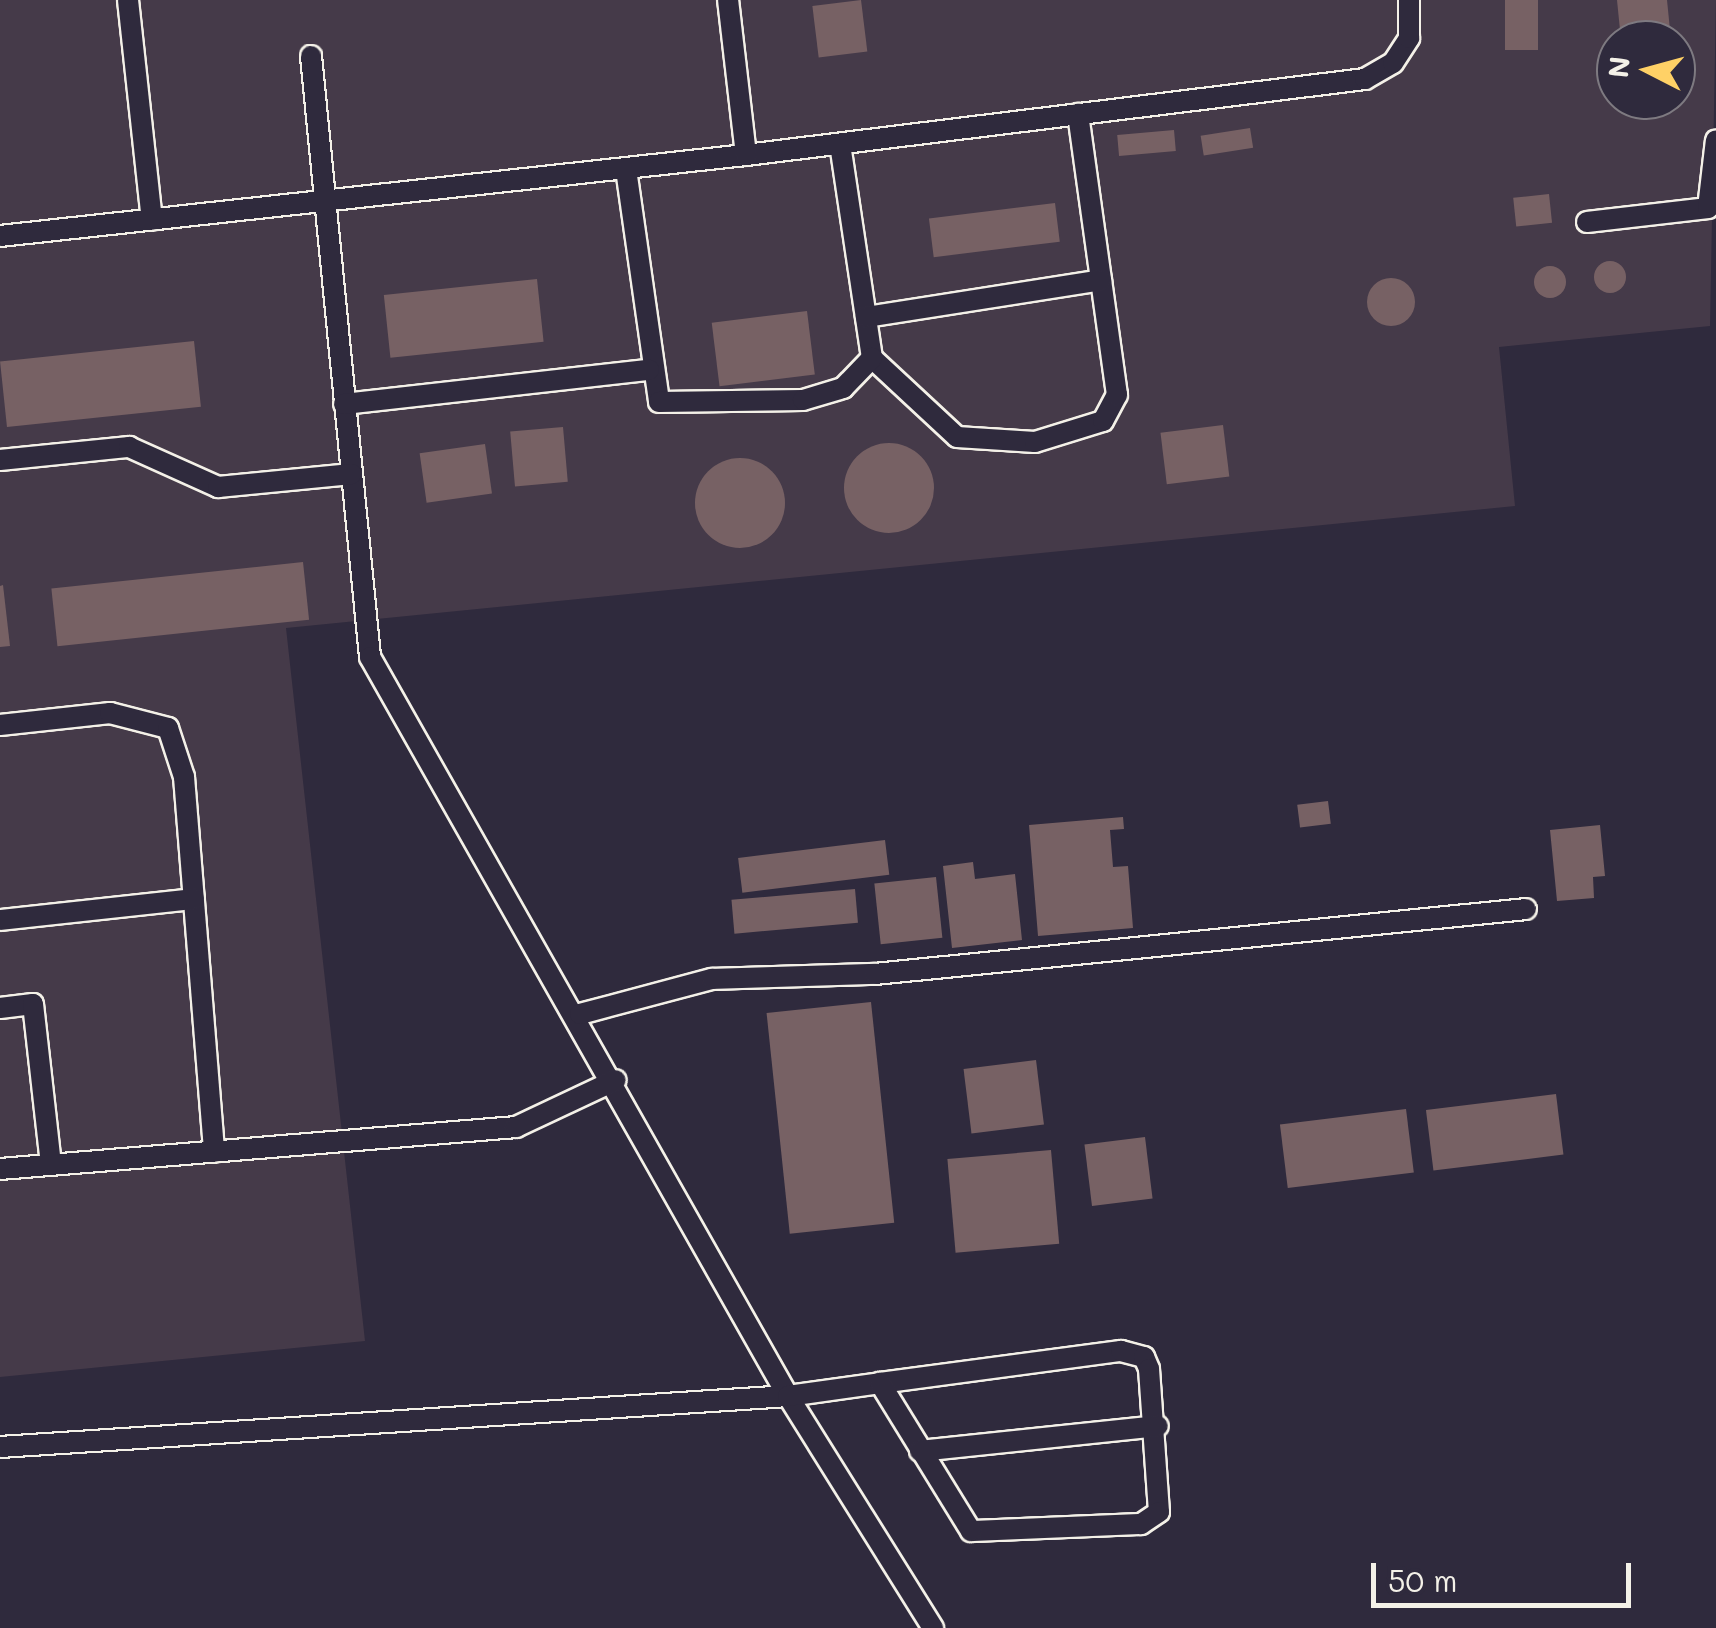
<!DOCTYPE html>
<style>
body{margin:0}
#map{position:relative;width:1716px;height:1628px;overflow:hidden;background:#2f2a3d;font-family:Mali,sans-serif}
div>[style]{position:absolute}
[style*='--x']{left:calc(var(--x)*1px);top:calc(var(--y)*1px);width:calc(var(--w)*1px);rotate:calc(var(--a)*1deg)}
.built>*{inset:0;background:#453a49}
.building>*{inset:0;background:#776164;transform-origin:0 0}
.round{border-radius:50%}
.roads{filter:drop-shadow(2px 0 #f4f1e8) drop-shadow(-2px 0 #f4f1e8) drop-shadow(0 2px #f4f1e8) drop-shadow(0 -2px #f4f1e8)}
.service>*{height:20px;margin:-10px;padding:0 10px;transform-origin:10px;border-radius:10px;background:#2f2a3d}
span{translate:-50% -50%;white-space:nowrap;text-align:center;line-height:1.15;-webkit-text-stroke:8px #2f2a3d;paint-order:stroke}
.north{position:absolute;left:1596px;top:20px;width:100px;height:100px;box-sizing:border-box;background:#2f2a3d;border:2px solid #7e7a81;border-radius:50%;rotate:276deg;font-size:28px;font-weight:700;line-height:40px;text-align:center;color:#f4f1e8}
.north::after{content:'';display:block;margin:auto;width:35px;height:45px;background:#ffd166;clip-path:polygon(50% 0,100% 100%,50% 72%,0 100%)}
.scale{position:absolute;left:1371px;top:1563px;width:260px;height:45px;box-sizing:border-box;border:5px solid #f4f1e8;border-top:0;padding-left:12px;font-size:30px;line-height:35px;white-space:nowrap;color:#f4f1e8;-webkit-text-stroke:8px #2f2a3d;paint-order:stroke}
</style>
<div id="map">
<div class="built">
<i style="clip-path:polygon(evenodd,0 0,1716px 0,1710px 326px,1499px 347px,1515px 506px,286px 628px,365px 1341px,0 1377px,0 0,1616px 40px,1676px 40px,1676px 100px,1616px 100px,1616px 40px)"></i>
</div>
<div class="building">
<i style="left:861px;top:0;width:52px;height:49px;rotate:83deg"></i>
<i style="left:1505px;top:0;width:33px;height:50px"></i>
<i style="clip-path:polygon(1617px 0,1667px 0,1671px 40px,1621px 40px)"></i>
<i style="clip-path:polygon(1628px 100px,1678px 100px,1679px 108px,1630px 114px)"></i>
<i style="left:1250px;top:128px;width:20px;height:50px;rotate:81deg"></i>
<i style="left:1174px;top:130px;width:21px;height:57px;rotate:85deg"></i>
<i style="left:1549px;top:194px;width:29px;height:36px;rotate:84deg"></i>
<i style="left:1055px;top:203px;width:39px;height:127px;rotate:83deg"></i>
<i class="round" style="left:1594px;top:261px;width:32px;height:32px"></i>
<i class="round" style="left:1534px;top:266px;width:32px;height:32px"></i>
<i class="round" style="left:1367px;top:278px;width:48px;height:48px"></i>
<i style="left:537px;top:279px;width:63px;height:154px;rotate:84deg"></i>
<i style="left:807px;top:311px;width:64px;height:96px;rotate:83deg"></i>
<i style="left:194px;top:341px;width:66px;height:195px;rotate:84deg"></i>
<i style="left:1223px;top:425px;width:52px;height:63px;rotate:83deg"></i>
<i style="left:563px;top:427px;width:55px;height:53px;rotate:85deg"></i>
<i class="round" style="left:844px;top:443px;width:90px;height:90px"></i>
<i style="left:485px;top:444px;width:50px;height:66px;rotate:82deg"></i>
<i class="round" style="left:695px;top:458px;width:90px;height:90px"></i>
<i style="left:303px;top:562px;width:58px;height:253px;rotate:84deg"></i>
<i style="clip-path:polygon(3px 585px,10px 646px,0 647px,0 586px)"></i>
<i style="left:1328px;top:801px;width:23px;height:31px;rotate:83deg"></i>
<i style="clip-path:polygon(1123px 817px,1124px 829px,1110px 830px,1113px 867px,1128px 866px,1133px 928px,1038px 936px,1029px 825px)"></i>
<i style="clip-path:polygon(1600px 825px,1605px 876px,1593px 877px,1594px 898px,1557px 901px,1550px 830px)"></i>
<i style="left:885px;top:840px;width:35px;height:148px;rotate:83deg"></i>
<i style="clip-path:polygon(973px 862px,975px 879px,1015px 874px,1022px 940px,952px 948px,943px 866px)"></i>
<i style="left:936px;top:877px;width:61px;height:62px;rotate:84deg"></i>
<i style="left:855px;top:889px;width:34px;height:124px;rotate:85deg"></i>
<i style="left:871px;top:1002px;width:222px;height:105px;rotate:84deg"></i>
<i style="left:1036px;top:1060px;width:65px;height:73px;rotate:83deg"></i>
<i style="left:1556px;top:1094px;width:61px;height:131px;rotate:83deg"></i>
<i style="left:1406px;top:1109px;width:64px;height:127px;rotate:83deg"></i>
<i style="left:1145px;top:1137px;width:62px;height:61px;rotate:83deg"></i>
<i style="left:1051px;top:1150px;width:94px;height:104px;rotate:85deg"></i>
</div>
<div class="roads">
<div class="service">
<i style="--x:128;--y:0;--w:221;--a:83.8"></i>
<i style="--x:311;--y:56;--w:604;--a:84.39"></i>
<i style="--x:370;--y:657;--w:849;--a:60.51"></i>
<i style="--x:788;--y:1396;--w:274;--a:58"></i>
<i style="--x:840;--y:144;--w:216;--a:81.5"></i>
<i style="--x:872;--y:358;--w:116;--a:42.9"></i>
<i style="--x:957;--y:437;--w:78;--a:3.7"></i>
<i style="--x:1035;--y:442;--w:71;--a:-17.2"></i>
<i style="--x:1103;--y:421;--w:30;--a:-62"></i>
<i style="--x:1117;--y:395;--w:284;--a:-97.9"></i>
<i style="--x:746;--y:155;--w:624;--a:-7"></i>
<i style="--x:1365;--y:79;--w:32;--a:-30"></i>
<i style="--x:1393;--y:63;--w:30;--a:-57"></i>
<i style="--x:1409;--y:38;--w:38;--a:-90"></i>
<i style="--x:626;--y:169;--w:235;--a:81.9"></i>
<i style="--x:659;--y:402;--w:144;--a:-0.8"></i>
<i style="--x:803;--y:400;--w:42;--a:-16.7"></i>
<i style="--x:843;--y:388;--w:42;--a:-46"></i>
<i style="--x:1587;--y:222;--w:122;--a:-6.6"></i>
<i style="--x:1708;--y:208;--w:68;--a:-83.3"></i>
<i style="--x:0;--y:236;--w:750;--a:-6.2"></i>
<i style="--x:746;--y:155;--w:156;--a:-96.6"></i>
<i style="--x:866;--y:317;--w:238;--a:-8.9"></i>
<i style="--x:344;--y:404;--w:307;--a:-6.4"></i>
<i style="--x:0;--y:460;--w:130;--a:-5.8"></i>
<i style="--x:129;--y:447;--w:98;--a:24.2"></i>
<i style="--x:218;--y:487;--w:134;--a:-5.6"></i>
<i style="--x:0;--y:725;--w:111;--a:-6.2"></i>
<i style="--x:110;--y:713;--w:60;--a:14.5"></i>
<i style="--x:168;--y:728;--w:52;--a:71.9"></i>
<i style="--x:184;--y:777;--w:376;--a:85.4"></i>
<i style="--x:0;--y:920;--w:195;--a:-6.2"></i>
<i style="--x:0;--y:1008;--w:33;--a:-7"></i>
<i style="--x:33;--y:1004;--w:162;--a:83.6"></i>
<i style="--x:580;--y:1014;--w:137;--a:-14.9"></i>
<i style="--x:712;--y:979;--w:163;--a:-1.8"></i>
<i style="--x:875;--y:974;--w:654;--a:-5.7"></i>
<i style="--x:0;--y:1169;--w:518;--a:-4.65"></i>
<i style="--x:516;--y:1127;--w:110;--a:-25.2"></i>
<i style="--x:0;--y:1447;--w:790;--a:-3.7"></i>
<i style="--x:788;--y:1396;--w:93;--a:-8"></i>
<i style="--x:880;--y:1383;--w:243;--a:-7.6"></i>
<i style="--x:1121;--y:1351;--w:24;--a:15"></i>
<i style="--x:1144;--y:1357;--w:13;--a:67"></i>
<i style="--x:1149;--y:1369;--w:143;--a:86"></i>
<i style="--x:1159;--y:1512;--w:22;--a:146"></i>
<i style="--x:1141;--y:1524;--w:170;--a:177.6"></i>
<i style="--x:971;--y:1531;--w:174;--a:-121.6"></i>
<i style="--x:920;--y:1451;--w:239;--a:-6"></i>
</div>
</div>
<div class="north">N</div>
<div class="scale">50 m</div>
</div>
